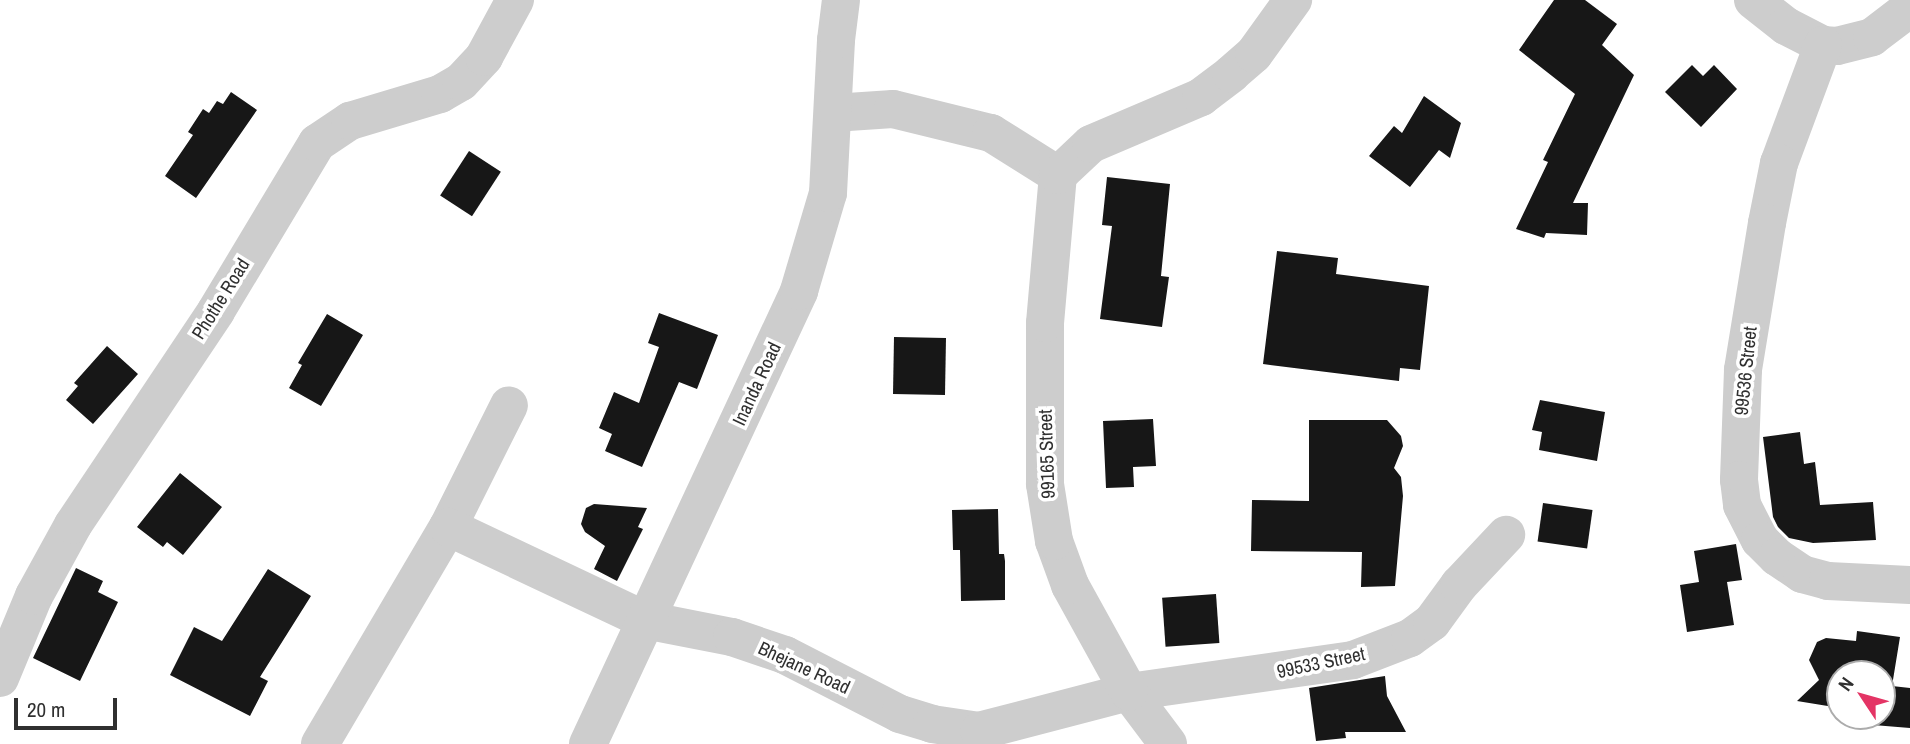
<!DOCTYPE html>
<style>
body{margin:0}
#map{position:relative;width:1910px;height:744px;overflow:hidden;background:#fff;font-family:"Archivo Narrow",sans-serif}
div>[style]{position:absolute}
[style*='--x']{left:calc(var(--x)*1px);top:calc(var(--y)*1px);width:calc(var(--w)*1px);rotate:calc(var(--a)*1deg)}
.building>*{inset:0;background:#171717;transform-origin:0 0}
.minor>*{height:38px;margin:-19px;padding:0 19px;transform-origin:19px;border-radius:19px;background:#cdcdcd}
span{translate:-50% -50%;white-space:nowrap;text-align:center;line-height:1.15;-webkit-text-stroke:7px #fff;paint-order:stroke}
.street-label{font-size:19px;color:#303030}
.north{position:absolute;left:1826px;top:660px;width:70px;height:70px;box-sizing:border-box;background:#fff;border:2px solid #acacac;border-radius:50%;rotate:306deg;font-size:19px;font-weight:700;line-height:28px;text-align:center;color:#303030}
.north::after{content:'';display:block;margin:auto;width:24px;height:32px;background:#e43465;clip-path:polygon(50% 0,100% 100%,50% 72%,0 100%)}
.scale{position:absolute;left:14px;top:698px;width:103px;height:32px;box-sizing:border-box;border:4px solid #303030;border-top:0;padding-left:9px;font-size:21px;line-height:24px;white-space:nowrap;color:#303030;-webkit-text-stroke:5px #fff;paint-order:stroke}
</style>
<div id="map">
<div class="building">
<i style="clip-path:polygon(1554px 0,1585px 0,1617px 24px,1602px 45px,1634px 75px,1573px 203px,1588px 203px,1587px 235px,1546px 233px,1544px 238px,1516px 229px,1548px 162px,1543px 160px,1575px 94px,1519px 50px)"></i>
<i style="clip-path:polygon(1692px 65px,1703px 76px,1714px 65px,1737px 89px,1701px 127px,1665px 92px)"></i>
<i style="clip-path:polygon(231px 92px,257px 110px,196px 198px,165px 176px,193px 135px,188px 132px,203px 109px,209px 113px,217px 101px,223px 104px)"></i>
<i style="clip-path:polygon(1424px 96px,1461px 123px,1450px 158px,1439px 150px,1410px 187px,1369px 156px,1394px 126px,1402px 133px)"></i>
<i style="left:469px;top:151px;width:38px;height:53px;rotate:33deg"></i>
<i style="clip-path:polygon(1107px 177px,1170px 184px,1161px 276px,1169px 277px,1162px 327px,1100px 319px,1112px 226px,1102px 225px)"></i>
<i style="clip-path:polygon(1277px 251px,1338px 258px,1336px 274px,1429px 286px,1420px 370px,1400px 368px,1399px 381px,1263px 364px)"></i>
<i style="clip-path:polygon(659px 313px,718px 335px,697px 389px,679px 382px,642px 467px,605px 451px,612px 434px,599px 428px,614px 392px,639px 403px,659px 347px,648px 343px)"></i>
<i style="clip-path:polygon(327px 314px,363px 335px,321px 406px,289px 388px,302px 365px,298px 363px)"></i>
<i style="left:894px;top:337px;width:52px;height:57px;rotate:1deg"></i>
<i style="clip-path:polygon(107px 346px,138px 374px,93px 424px,66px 400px,78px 386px,74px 383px)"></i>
<i style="clip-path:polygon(1540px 400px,1605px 412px,1597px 461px,1539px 450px,1542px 432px,1532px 430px)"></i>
<i style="clip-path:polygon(1153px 419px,1156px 466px,1133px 467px,1134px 487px,1106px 488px,1103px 421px)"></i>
<i style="clip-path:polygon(1309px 420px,1387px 420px,1401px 436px,1403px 446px,1394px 468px,1401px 477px,1403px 496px,1395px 586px,1361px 587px,1362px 552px,1251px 551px,1252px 500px,1309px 501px)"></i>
<i style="clip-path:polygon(1800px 432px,1804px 464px,1815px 462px,1820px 505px,1873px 502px,1876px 540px,1813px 543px,1789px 538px,1778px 527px,1773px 517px,1763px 437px)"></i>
<i style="clip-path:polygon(180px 473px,222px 507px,183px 555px,167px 542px,163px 547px,137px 527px)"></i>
<i style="left:1543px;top:503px;width:50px;height:39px;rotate:8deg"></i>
<i style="clip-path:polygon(594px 504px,647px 508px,638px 527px,643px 529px,617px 581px,594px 569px,605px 546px,585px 532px,581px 524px,586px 508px)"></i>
<i style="clip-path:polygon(998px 509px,999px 554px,1004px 554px,1005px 561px,1005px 600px,961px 601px,960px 550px,953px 550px,952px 510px)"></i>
<i style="clip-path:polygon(1736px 544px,1742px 580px,1727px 582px,1734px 625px,1687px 632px,1680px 585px,1699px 582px,1694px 551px)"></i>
<i style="clip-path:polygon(76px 568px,103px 581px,98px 592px,118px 602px,80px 681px,33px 658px)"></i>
<i style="clip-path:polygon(268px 569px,311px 596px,260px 677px,268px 681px,250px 716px,170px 675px,194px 627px,222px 641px)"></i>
<i style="left:1216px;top:594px;width:49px;height:54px;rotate:86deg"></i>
<i style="clip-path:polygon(1857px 631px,1900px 637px,1892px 686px,1910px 688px,1910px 728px,1861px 724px,1863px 716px,1882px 716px,1882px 674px,1840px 674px,1840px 708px,1797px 701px,1819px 680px,1809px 660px,1817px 642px,1826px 638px,1856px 641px)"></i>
<i style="clip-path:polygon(1385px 676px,1387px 696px,1406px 732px,1345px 732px,1346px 738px,1316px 741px,1309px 688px)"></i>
</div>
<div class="minor">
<i style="--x:1753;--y:0;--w:42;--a:38.2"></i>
<i style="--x:1786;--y:26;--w:42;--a:27.2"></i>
<i style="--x:1823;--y:45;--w:14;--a:4"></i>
<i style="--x:1837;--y:46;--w:36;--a:-14"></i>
<i style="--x:1872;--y:37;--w:48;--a:-37.3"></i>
<i style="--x:1823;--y:45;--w:126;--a:110.4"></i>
<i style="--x:1779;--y:163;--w:61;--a:101.3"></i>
<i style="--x:1767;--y:223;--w:149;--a:99.3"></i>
<i style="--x:1743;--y:370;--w:110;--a:92.1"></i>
<i style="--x:1739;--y:480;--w:25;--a:83"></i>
<i style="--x:1742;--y:505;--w:39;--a:63"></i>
<i style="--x:1760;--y:540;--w:24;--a:45"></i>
<i style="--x:1777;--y:557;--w:30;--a:34"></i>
<i style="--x:1802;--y:574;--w:27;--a:15"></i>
<i style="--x:1828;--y:581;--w:82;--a:2.8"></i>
<i style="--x:833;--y:113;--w:60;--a:-3.8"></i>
<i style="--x:893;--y:109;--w:101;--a:13.8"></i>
<i style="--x:991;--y:133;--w:79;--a:32.1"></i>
<i style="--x:448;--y:527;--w:136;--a:-63.4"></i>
<i style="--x:0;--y:678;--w:89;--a:-67.5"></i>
<i style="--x:34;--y:596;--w:81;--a:-61.2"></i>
<i style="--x:73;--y:525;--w:257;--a:-56.2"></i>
<i style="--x:216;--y:311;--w:196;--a:-59"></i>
<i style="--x:317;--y:143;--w:40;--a:-34"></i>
<i style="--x:350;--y:121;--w:94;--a:-16.7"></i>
<i style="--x:440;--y:94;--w:24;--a:-30"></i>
<i style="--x:461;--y:82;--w:34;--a:-47"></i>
<i style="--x:484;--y:57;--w:65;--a:-61.5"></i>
<i style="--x:320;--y:744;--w:252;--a:-59.5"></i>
<i style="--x:448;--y:527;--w:218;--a:25.3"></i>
<i style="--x:645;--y:620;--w:89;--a:11.1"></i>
<i style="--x:732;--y:637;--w:56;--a:18.8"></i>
<i style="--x:785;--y:655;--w:129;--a:27.2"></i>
<i style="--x:900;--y:714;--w:34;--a:17"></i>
<i style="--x:932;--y:724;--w:48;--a:8.5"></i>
<i style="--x:979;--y:731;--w:155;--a:-14.6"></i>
<i style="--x:1129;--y:692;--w:226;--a:-8.1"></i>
<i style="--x:1353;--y:660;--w:61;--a:-21.1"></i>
<i style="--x:1410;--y:638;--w:27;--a:-36"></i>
<i style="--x:1432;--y:622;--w:46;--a:-53.9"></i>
<i style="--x:1459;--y:585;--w:69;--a:-46.8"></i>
<i style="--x:588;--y:744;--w:500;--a:-65"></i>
<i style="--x:799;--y:291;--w:102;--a:-73.5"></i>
<i style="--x:828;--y:193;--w:153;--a:-87"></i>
<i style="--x:836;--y:40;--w:40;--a:-82.9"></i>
<i style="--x:1168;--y:744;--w:65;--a:-126.9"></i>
<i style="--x:1129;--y:692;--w:122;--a:-118.9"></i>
<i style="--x:1070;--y:585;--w:47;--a:-110"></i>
<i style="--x:1054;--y:541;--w:58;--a:-99"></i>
<i style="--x:1045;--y:484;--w:161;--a:-90"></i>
<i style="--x:1045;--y:323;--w:149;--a:-85"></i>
<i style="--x:1058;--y:175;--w:45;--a:-43.2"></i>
<i style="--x:1091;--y:144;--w:120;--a:-23.1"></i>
<i style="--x:1201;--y:97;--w:38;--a:-37"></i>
<i style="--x:1231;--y:74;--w:30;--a:-41"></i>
<i style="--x:1254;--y:54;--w:67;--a:-54.2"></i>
</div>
<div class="street-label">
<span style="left:221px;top:299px;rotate:-58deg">Phothe Road</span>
<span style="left:1746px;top:371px;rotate:-84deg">99536 Street</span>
<span style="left:757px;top:384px;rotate:-65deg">Inanda Road</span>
<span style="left:1047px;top:454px;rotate:-92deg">99165 Street</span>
<span style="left:1321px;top:663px;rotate:-12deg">99533 Street</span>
<span style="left:804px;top:668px;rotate:25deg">Bhejane Road</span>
</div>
<div class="north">N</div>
<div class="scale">20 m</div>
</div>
